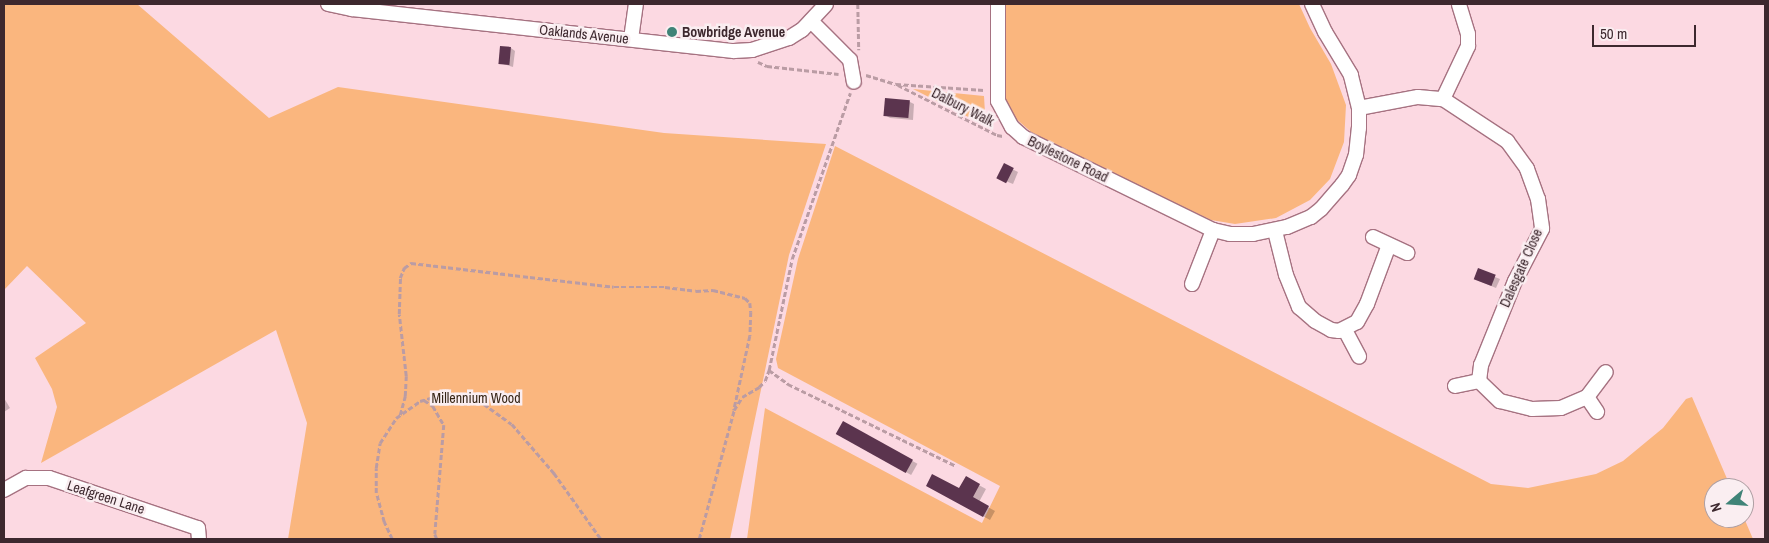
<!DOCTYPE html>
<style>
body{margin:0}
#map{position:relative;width:1769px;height:543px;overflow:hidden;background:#fcd9e2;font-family:"Archivo Narrow",sans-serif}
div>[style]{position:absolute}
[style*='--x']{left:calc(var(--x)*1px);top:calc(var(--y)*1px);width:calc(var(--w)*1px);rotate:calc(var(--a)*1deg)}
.green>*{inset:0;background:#fab67e}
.shadow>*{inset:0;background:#0003;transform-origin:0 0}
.building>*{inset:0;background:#5b344e;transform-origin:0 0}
.path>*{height:2.5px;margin-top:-1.25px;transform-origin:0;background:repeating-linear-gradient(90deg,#ba9ca4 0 5px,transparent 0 7.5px)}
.roads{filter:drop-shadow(1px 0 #a67281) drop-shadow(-1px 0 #a67281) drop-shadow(0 1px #a67281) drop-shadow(0 -1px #a67281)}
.minor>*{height:14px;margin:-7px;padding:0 7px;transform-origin:7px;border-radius:7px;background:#fff}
.dots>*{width:14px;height:14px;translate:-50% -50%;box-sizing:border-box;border:2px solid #faeef1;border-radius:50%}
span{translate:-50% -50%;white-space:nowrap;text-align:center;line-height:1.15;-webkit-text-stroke:5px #faeef1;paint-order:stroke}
.poi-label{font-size:14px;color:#3d282e;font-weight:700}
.left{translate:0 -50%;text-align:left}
.street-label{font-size:14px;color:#3d282e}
.park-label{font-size:14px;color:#362516}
.frame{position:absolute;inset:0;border:5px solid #3d282e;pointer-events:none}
.north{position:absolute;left:1704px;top:478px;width:50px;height:50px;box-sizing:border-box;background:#faeef1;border:1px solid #ae9fa3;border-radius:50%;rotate:252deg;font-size:14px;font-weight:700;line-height:20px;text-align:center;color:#3d282e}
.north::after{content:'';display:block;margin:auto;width:18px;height:22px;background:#3f8377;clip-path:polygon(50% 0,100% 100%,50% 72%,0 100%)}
.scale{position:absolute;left:1592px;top:25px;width:104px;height:22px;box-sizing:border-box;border:2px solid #3d282e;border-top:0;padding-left:6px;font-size:15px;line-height:18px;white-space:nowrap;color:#3d282e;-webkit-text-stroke:4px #faeef1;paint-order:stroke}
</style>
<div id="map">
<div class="green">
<i style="clip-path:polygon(4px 4px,137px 4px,269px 118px,338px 87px,664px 133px,826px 144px,789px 255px,730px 539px,288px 539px,307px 423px,276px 330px,41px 463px,57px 407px,52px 389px,35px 358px,86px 323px,27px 266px,4px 290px)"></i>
<i style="clip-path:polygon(1006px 4px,1299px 4px,1310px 28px,1331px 64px,1346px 105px,1344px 142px,1330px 179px,1310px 200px,1276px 218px,1235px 224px,1211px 220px,1037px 137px,1015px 118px,1005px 100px)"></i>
<i style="clip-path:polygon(913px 89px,984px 96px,985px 113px,992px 129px)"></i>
<i style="clip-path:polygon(835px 146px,1491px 484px,1528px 488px,1596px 474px,1623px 461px,1663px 428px,1686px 399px,1692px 397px,1731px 488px,1714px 488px,1714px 518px,1744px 518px,1753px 539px,747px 539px,765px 408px,982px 523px,1000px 486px,778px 368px,776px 359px,798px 259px)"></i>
</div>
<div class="shadow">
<i style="clip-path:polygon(511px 48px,515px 51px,513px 67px,500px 63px)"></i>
<i style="clip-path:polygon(910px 102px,914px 104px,913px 120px,890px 118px,885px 115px)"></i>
<i style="clip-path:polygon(1004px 165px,1018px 172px,1013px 184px,1003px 180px)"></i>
<i style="clip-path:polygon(1495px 277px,1500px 279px,1496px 288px,1479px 281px)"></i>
<i style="clip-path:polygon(4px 398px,10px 408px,4px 412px)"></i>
<i style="left:844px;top:423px;width:84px;height:13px;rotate:29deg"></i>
<i style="clip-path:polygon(966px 478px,986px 489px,979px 502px,995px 511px,990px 520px,928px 486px,959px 490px)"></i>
</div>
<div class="building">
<i style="left:500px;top:46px;width:11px;height:18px;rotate:5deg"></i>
<i style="left:885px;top:98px;width:25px;height:18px;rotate:5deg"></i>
<i style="left:1004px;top:163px;width:11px;height:17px;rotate:27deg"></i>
<i style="left:1478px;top:268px;width:19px;height:12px;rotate:21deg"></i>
<i style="left:843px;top:421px;width:80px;height:15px;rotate:29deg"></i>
<i style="clip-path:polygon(932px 474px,959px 488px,966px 476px,980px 484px,973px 497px,989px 506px,983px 517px,926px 486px)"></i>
</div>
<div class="path">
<i style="--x:858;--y:4;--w:46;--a:88.8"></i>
<i style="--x:758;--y:62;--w:10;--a:24"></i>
<i style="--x:767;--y:66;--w:72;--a:6.3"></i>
<i style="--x:866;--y:75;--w:31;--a:17"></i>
<i style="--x:896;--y:84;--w:88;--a:3.9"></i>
<i style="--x:898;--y:85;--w:111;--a:26.8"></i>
<i style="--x:997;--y:135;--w:6;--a:9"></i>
<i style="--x:769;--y:370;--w:24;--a:36"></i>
<i style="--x:788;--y:384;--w:187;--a:26"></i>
<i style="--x:424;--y:400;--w:11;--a:34"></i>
<i style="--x:433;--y:406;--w:22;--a:60"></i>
<i style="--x:444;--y:425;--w:109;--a:94.7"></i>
<i style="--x:435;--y:534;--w:5;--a:68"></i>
<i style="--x:400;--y:415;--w:20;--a:-75"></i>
<i style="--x:405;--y:396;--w:20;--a:-87"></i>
<i style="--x:406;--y:376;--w:62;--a:-96.4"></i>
<i style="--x:399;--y:314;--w:36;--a:-88"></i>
<i style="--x:400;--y:278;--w:11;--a:-68"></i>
<i style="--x:404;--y:268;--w:9;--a:-36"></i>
<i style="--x:411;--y:263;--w:204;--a:6.7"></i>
<i style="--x:614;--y:287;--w:51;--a:0"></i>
<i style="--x:665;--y:287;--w:31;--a:7"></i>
<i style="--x:696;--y:291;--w:17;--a:-3"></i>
<i style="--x:713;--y:290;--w:33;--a:14"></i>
<i style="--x:745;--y:298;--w:7;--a:45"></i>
<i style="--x:750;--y:303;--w:9;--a:84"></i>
<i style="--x:751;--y:312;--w:24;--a:92"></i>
<i style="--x:750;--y:336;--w:76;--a:102.2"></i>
<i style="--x:392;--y:539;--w:19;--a:-115"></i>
<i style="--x:384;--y:522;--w:30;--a:-105"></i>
<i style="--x:376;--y:493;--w:25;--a:-90"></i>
<i style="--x:376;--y:468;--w:25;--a:-81"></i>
<i style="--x:380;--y:443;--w:30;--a:-57"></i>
<i style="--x:396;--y:418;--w:29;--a:-35"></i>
<i style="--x:420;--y:401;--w:22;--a:-16"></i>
<i style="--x:441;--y:395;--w:23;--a:5"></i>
<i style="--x:464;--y:397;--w:21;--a:19"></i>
<i style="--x:484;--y:404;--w:34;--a:36"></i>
<i style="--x:512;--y:424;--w:65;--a:49.4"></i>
<i style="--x:554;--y:473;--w:81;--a:54.5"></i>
<i style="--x:699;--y:539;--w:134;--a:-74.8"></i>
<i style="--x:734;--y:410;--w:15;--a:-58"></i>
<i style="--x:742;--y:397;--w:20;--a:-30"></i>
<i style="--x:759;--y:387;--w:8;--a:-45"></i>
<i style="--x:765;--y:381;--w:12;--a:-70"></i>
<i style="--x:769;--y:370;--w:113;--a:-78.3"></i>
<i style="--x:792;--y:259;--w:176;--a:-70.7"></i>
</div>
<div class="roads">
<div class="minor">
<i style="--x:328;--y:4;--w:25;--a:12"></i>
<i style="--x:352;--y:9;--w:384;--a:6.3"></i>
<i style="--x:734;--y:51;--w:18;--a:-3"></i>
<i style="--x:752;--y:50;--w:39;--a:-18"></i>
<i style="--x:789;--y:38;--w:15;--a:-32"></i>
<i style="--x:802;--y:30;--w:35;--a:-47"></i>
<i style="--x:998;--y:4;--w:97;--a:90"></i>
<i style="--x:998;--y:101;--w:30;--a:62"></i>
<i style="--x:1012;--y:127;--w:15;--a:42"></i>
<i style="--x:1023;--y:137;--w:212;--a:26.1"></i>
<i style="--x:1213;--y:230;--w:17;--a:13"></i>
<i style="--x:1230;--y:234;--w:23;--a:0"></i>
<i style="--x:1253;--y:234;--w:35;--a:-12"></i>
<i style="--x:1287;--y:227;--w:26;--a:-23"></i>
<i style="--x:1311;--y:217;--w:13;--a:-39"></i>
<i style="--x:1321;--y:209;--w:32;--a:-49"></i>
<i style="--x:1342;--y:185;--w:12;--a:-55"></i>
<i style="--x:1349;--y:175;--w:21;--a:-71"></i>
<i style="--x:1356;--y:155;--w:27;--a:-84"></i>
<i style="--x:1359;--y:128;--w:20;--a:-90"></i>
<i style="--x:1359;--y:108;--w:34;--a:-104"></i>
<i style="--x:1351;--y:75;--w:50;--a:-121.2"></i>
<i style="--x:1325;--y:32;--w:31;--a:-115"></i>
<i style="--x:811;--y:21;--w:55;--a:45"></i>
<i style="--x:850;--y:60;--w:22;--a:80"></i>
<i style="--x:631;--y:39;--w:35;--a:-82"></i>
<i style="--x:1443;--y:99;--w:59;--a:-64.7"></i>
<i style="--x:1468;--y:46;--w:12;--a:-90"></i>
<i style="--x:1468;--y:34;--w:31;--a:-107"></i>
<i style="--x:1359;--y:108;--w:60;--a:-10.6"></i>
<i style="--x:1418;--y:97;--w:25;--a:5"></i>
<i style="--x:1443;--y:99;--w:77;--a:33.3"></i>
<i style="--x:1507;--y:141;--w:34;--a:54"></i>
<i style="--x:1527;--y:169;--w:32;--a:70"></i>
<i style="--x:1538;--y:199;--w:30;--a:82"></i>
<i style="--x:1542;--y:229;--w:59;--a:117.4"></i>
<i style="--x:1515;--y:281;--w:91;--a:112"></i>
<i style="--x:1481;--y:365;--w:16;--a:97"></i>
<i style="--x:1479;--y:381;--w:29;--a:44"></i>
<i style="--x:1500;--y:401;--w:33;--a:14"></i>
<i style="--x:1532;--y:409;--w:29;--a:-2"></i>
<i style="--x:1561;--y:408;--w:28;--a:-23"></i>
<i style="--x:1587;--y:397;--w:31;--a:-53"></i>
<i style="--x:1275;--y:231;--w:45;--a:76"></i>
<i style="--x:1286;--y:275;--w:35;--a:68"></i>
<i style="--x:1299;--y:307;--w:21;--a:41"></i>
<i style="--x:1315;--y:321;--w:18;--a:29"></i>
<i style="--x:1331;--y:330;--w:8;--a:7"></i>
<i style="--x:1339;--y:331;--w:20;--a:-27"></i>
<i style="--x:1357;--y:322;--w:21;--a:-61"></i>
<i style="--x:1367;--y:304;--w:63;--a:-69.6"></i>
<i style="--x:1373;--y:237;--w:38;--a:25"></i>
<i style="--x:1192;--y:284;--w:58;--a:-68.7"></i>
<i style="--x:1345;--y:330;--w:30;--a:62"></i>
<i style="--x:1455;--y:386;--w:25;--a:-12"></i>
<i style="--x:1587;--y:397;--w:18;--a:56"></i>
<i style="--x:4;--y:490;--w:25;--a:-29"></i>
<i style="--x:26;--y:478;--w:23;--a:0"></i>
<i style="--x:49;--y:478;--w:157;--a:18.6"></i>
<i style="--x:198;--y:528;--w:11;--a:85"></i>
</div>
</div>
<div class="dots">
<i style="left:672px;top:32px;background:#3f8377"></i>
</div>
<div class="poi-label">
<span class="left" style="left:682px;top:32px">Bowbridge Avenue</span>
</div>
<div class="street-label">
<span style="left:584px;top:34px;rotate:6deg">Oaklands Avenue</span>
<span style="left:963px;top:107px;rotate:27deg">Dalbury Walk</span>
<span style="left:1068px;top:159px;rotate:26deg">Boylestone Road</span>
<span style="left:1521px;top:268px;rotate:-66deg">Dalesgate Close</span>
<span style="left:106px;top:497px;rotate:18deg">Leafgreen Lane</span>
</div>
<div class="park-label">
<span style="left:476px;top:398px">Millennium Wood</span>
</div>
<div class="frame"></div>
<div class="north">N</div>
<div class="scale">50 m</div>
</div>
